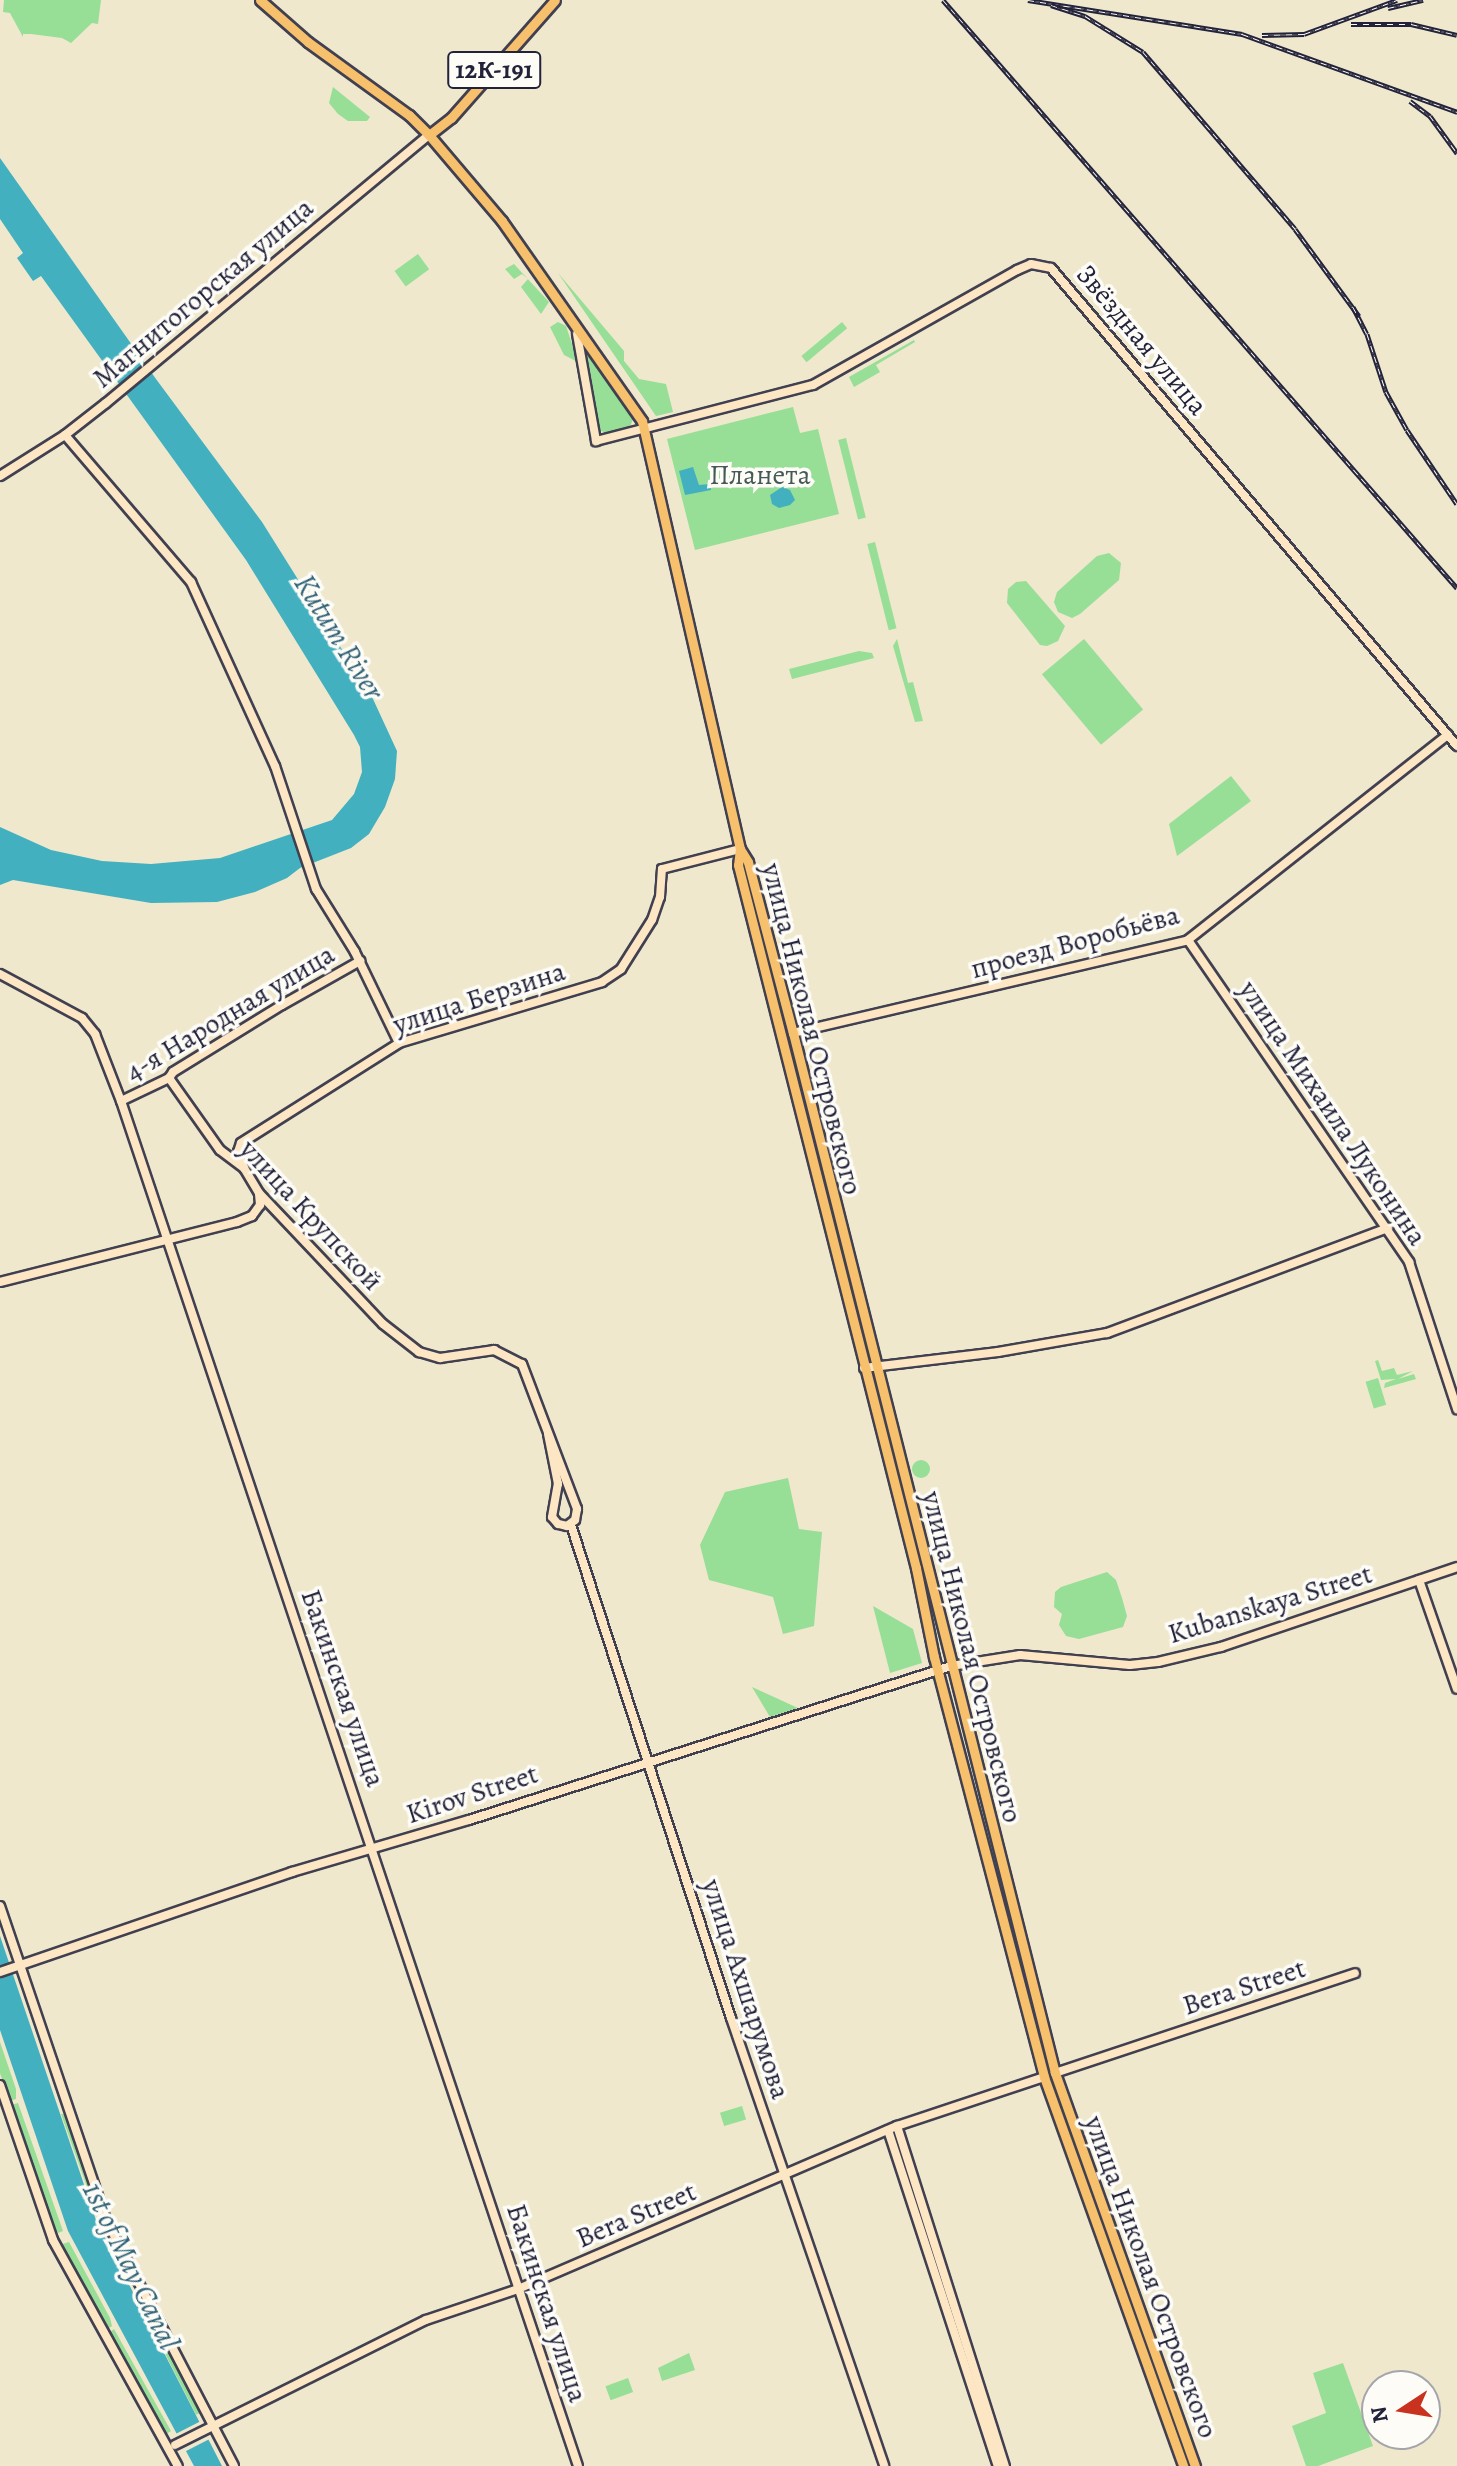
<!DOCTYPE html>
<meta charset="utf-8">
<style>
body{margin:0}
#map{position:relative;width:1457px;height:2466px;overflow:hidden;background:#efe8cd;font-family:Alegreya,serif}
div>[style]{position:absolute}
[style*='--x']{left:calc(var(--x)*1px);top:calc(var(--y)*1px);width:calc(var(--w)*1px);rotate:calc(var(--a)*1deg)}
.green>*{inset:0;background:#97de97;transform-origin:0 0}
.round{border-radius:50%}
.water>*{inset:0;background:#43b0c0}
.pier>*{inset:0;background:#efe8cd;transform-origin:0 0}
.roads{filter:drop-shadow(2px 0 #414051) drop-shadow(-2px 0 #414051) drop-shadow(0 2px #414051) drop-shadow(0 -2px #414051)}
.secondary>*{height:8px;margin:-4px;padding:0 4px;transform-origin:4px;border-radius:4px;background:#fce6c4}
.primary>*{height:9px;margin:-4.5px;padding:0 4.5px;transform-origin:4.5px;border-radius:4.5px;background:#f7c06c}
.rail>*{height:5px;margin-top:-2.5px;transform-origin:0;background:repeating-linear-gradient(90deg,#fdfcf7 0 6px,#22223b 0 12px);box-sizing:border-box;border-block:2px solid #22223b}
span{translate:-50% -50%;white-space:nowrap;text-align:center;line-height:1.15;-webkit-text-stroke:7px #fdfcf7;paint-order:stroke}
.shield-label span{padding:2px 6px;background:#fdfcf7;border:2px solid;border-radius:6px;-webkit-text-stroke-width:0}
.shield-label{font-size:26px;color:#22223b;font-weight:700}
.street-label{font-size:28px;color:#22223b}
.park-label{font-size:28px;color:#455a57}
.water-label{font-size:30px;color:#316277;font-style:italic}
.north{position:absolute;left:1361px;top:2370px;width:80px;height:80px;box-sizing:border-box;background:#fdfcf7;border:2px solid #a5a5ac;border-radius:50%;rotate:258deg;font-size:22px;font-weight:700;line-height:32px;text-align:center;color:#22223b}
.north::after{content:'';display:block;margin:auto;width:28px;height:36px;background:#c8321e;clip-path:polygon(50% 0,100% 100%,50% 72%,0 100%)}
</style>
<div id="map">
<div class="green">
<i style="clip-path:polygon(4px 0,101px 0,98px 24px,92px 23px,71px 43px,62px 38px,31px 34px,23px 34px,23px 37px,10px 13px,3px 12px)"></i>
<i style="clip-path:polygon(333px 87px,370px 117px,367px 121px,348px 121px,338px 114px,329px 103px)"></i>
<i style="left:418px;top:254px;width:19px;height:29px;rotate:54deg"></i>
<i style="clip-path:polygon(514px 264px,549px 302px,541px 314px,521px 287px,528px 279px,522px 274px,514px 279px,505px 269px)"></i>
<i style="clip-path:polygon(558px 273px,624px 351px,624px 361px,639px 379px,666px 384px,673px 412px,656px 416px)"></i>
<i style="clip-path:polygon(558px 322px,566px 326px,578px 362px,564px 355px,550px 327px)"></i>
<i style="left:842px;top:322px;width:8px;height:53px;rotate:50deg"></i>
<i style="clip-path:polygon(914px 340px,915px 342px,876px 365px,880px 372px,854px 387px,849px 377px)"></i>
<i style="clip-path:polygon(586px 348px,633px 419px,630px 427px,605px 433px,600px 430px)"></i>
<i style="clip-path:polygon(793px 407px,800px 433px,818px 429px,839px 514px,695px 550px,667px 439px)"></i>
<i style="left:846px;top:438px;width:82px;height:8px;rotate:76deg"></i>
<i style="left:875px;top:542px;width:89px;height:8px;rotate:76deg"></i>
<i style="clip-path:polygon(1109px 553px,1121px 563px,1119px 580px,1080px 614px,1072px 618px,1058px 612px,1054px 602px,1057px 592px,1097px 556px)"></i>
<i style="clip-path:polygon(1026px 581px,1065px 626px,1058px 641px,1047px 646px,1040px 645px,1007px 603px,1008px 589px,1016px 582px)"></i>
<i style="clip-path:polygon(897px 639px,908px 683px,913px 682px,923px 721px,915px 722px,893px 646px)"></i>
<i style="left:1084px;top:639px;width:92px;height:55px;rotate:50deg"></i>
<i style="clip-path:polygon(859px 651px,872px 653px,874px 658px,792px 679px,789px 669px)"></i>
<i style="clip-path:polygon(1231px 776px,1251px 801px,1177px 856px,1169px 824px)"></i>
<i style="clip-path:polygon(743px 860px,787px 1023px,785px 1024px,767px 972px)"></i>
<i style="clip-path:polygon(805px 1103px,871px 1356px,868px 1358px,803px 1104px)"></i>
<i style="clip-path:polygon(1378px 1360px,1382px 1371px,1394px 1368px,1397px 1375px,1413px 1371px,1398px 1379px,1414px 1374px,1416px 1379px,1384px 1388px,1385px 1383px,1396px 1379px,1381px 1380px,1375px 1361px)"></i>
<i style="clip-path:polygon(874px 1370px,919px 1553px,918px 1554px,870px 1372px)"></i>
<i style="left:1378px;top:1378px;width:28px;height:13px;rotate:73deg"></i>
<i class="round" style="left:912px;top:1460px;width:18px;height:18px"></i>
<i style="clip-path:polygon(788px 1478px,799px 1529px,822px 1532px,814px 1626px,783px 1634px,773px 1597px,709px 1580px,700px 1545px,725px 1492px)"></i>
<i style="clip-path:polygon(1107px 1572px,1116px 1580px,1122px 1598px,1127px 1616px,1123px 1627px,1079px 1639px,1066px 1636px,1059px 1625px,1062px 1614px,1054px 1607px,1055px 1592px,1061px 1587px)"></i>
<i style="clip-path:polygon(927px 1582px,945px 1655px,943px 1655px,924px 1583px)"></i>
<i style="clip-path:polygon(873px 1606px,913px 1629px,922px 1663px,890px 1673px)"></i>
<i style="clip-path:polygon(949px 1676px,1049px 2064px,1048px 2065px,1044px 2063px)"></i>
<i style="clip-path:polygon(752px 1687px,798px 1708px,770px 1717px)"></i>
<i style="clip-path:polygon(0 2042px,16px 2089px,16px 2099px,9px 2101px,0 2073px)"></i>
<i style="clip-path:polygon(1055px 2081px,1180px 2435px,1178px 2436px,1050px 2084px)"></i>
<i style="clip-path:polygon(18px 2103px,63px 2231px,58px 2233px,52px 2227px,11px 2105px)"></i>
<i style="left:742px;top:2106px;width:14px;height:23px;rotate:73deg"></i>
<i style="clip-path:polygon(61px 2114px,68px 2114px,101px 2213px,97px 2215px)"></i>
<i style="clip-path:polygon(69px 2242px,110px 2318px,112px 2326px,109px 2328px,97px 2308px,92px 2306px,59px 2245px)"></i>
<i style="left:148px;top:2307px;width:118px;height:6px;rotate:63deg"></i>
<i style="clip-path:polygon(114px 2329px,171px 2431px,163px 2436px,110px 2332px)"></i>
<i style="clip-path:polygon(689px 2353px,695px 2370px,662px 2381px,658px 2368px)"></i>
<i style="clip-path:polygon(1343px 2363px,1373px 2446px,1318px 2466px,1306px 2466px,1292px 2426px,1326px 2413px,1313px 2373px)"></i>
<i style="left:628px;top:2378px;width:15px;height:24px;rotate:70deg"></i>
</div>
<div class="water">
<i style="clip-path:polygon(0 158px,156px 379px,262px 522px,373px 699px,397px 751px,395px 779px,385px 807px,369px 834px,351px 848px,300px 868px,287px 878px,255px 892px,217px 902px,151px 903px,13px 880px,0 885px,0 827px,51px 850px,102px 861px,151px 864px,220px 858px,332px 820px,354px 794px,362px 772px,360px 747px,354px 735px,246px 560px,41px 276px,33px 281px,17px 258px,23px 253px,0 219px)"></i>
<i style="clip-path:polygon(693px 467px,699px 485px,710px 484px,711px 490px,685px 495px,679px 471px)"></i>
<i style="clip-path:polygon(782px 487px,790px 490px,795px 500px,790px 505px,779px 508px,772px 504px,770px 495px)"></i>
<i style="clip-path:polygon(0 1936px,96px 2220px,222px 2466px,194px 2466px,68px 2231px,0 2030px)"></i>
</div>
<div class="pier">
<i style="left:203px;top:2420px;width:20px;height:33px;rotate:63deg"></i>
</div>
<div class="roads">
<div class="secondary">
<i style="--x:577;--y:334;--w:109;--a:79.9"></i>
<i style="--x:596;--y:441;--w:224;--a:-14.5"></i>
<i style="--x:813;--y:385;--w:234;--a:-29.4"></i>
<i style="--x:1017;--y:270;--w:15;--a:-23"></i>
<i style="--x:1031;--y:264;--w:20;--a:11"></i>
<i style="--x:1051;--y:268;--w:627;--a:49.66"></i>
<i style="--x:65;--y:435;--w:194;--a:49.4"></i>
<i style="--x:191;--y:582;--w:202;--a:65.5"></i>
<i style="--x:275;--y:766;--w:130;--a:71.6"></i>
<i style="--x:316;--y:889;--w:74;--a:58.2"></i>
<i style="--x:355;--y:952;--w:101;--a:64.2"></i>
<i style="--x:0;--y:476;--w:77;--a:-32.2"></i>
<i style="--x:65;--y:435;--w:52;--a:-38"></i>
<i style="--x:106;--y:403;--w:420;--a:-39.7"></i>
<i style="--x:1188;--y:940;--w:391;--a:55.5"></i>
<i style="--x:1409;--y:1262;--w:155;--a:71.9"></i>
<i style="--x:0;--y:974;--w:93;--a:28.2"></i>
<i style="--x:82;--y:1018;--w:21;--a:51"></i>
<i style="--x:95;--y:1034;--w:72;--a:68.8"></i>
<i style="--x:121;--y:1101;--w:1439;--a:71.49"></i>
<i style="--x:793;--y:1033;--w:406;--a:-13.2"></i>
<i style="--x:1188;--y:940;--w:331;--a:-38.3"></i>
<i style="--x:169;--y:1078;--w:88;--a:54.7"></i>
<i style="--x:220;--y:1150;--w:30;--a:37"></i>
<i style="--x:244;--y:1168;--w:29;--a:59"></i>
<i style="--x:259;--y:1193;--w:180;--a:46.6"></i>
<i style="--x:383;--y:1324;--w:46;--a:37.9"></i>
<i style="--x:419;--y:1352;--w:22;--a:16"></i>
<i style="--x:440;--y:1358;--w:55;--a:-8.4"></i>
<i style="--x:494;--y:1350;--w:31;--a:27"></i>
<i style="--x:522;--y:1364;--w:155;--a:69.2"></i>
<i style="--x:577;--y:1509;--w:11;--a:100"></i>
<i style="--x:575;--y:1520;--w:10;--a:143"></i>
<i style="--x:567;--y:1526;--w:9;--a:-167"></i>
<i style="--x:558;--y:1524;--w:9;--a:-131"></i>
<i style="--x:552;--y:1517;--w:34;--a:-80"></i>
<i style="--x:558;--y:1484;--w:51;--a:-101.3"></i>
<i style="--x:121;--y:1101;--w:53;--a:-25.6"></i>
<i style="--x:169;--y:1078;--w:7;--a:-56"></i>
<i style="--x:173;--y:1072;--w:128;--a:-31.6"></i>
<i style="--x:282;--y:1005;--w:90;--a:-29.4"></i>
<i style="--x:244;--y:1168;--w:17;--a:-111"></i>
<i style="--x:238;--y:1152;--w:9;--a:-72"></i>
<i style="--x:241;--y:1143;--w:187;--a:-32.3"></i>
<i style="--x:399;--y:1043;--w:212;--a:-16.7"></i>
<i style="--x:602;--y:982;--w:23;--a:-34"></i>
<i style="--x:621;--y:969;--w:58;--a:-57.7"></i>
<i style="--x:652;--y:920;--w:24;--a:-71"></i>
<i style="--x:660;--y:897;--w:28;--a:-86"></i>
<i style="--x:662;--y:869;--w:81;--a:-14.4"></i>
<i style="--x:0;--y:1282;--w:244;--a:-14.2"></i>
<i style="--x:237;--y:1222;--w:16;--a:-22"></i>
<i style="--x:252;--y:1216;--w:14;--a:-54"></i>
<i style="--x:260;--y:1205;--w:11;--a:-95"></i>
<i style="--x:864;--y:1368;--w:135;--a:-6.8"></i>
<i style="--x:998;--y:1352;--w:111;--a:-9.9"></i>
<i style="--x:1107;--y:1333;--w:300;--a:-20.5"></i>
<i style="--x:571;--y:1525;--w:518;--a:72.02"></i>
<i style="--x:731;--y:2018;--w:473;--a:71.1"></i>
<i style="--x:1419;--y:1580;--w:115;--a:70.8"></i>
<i style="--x:0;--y:1906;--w:331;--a:71.3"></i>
<i style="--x:106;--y:2220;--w:277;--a:62.5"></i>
<i style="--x:0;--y:1972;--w:309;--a:-18.9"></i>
<i style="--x:292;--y:1872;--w:184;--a:-16.4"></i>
<i style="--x:469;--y:1820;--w:506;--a:-17.72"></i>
<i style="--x:951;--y:1666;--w:70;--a:-9.1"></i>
<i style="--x:1020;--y:1655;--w:110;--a:5.2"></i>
<i style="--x:1130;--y:1665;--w:28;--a:-6"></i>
<i style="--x:1158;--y:1662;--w:65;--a:-13.4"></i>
<i style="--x:1221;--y:1647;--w:249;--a:-18.7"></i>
<i style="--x:1055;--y:2073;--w:316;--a:-18.4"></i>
<i style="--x:0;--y:2085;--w:164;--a:71.1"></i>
<i style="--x:53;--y:2240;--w:258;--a:61.1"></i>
<i style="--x:897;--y:2126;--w:357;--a:72.4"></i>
<i style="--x:888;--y:2130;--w:354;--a:71.9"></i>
<i style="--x:175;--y:2445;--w:280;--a:-26.5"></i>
<i style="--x:426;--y:2320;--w:97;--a:-18.6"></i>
<i style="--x:518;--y:2289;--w:413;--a:-23.3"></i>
<i style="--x:897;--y:2126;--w:155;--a:-18.4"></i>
</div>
<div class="primary">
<i style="--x:260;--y:0;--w:64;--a:41.2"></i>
<i style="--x:308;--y:42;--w:125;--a:35.9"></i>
<i style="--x:409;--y:115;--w:28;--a:45"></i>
<i style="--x:429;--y:135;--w:113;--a:49.7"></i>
<i style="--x:502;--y:221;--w:244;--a:55"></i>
<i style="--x:642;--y:421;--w:439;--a:77.1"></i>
<i style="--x:740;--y:849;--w:15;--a:58"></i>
<i style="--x:748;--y:862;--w:177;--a:75.3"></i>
<i style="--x:793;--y:1033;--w:1072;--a:75.86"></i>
<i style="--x:1055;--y:2073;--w:417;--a:70.4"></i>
<i style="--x:429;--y:135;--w:28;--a:-38"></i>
<i style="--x:451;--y:118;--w:157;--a:-48.6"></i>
<i style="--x:740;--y:849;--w:16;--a:97"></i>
<i style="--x:738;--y:865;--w:725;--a:75.79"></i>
<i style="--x:916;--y:1568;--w:91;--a:78.6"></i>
<i style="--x:934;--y:1657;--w:434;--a:75.3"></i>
<i style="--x:1044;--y:2077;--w:413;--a:70.3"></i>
</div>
</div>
<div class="rail">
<i style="--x:943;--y:0;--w:781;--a:48.84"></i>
<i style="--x:1028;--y:0;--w:217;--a:9"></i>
<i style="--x:1242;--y:34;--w:229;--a:19.9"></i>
<i style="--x:1051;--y:5;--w:36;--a:18"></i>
<i style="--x:1085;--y:16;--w:68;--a:31.8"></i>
<i style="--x:1143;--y:52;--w:233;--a:49.3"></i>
<i style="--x:1295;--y:229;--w:108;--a:53.7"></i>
<i style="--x:1388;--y:8;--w:36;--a:-13"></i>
<i style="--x:1351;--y:24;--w:60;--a:0"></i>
<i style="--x:1411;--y:24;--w:47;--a:13.4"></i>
<i style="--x:1262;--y:35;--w:42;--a:-1.4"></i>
<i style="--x:1304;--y:34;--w:99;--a:-20.1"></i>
<i style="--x:1410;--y:101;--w:25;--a:37"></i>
<i style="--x:1430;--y:116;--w:46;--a:53.9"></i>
<i style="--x:1353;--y:307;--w:30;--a:63"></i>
<i style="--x:1367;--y:334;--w:61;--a:71.9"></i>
<i style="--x:1386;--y:392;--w:43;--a:61.1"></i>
<i style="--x:1407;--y:430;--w:89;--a:56"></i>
</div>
<div class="shield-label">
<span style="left:494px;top:70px">12К-191</span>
</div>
<div class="street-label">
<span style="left:203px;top:293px;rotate:-40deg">Магнитогорская улица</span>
<span style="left:1142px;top:340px;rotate:50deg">Звёздная улица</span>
<span style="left:1075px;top:942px;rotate:-15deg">проезд Воробьёва</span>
<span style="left:479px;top:998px;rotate:-18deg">улица Берзина</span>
<span style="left:230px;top:1013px;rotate:-31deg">4-я Народная улица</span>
<span style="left:812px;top:1029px;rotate:76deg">улица Николая Островского</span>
<span style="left:1333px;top:1113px;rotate:56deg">улица Михаила Луконина</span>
<span style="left:311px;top:1215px;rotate:47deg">улица Крупской</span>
<span style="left:1270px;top:1604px;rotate:-17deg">Kubanskaya Street</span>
<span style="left:972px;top:1657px;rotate:76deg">улица Николая Островского</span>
<span style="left:343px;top:1688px;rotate:71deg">Бакинская улица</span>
<span style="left:472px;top:1794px;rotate:-18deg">Kirov Street</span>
<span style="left:1244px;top:1987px;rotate:-18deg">Bera Street</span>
<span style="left:746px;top:1989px;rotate:72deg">улица Ахшарумова</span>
<span style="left:636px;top:2215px;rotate:-23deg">Bera Street</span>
<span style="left:1151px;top:2277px;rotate:70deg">улица Николая Островского</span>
<span style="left:547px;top:2303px;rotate:72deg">Бакинская улица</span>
</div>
<div class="park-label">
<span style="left:760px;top:475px">Планета</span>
</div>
<div class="water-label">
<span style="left:339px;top:637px;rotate:58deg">Kutum River</span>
<span style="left:131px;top:2266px;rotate:64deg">1st of May Canal</span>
</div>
<div class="north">N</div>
</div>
